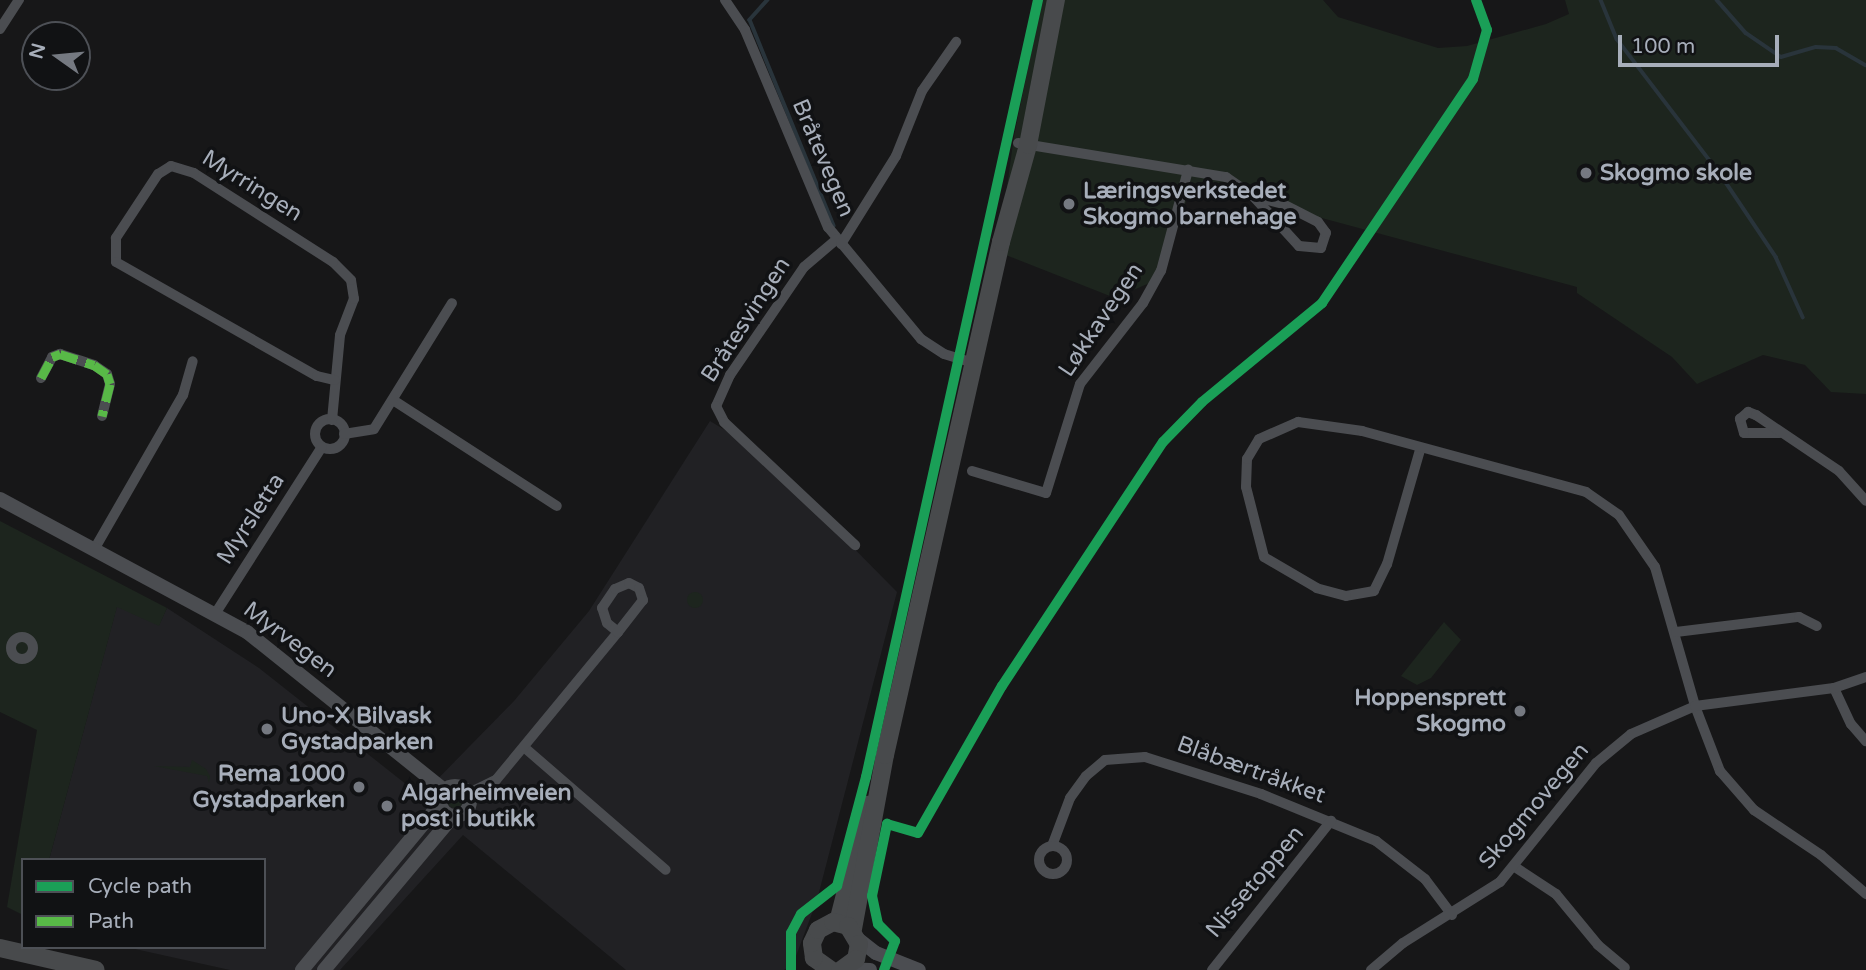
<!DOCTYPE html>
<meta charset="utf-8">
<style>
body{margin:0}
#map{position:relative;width:1866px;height:970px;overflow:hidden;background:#171718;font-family:"Varela Round",sans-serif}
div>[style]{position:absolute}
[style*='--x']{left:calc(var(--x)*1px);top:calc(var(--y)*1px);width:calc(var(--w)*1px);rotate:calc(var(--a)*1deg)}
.built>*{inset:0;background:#212124}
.green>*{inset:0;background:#1d251e}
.round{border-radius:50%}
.stream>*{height:3.5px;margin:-1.75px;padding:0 1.75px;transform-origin:1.75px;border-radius:1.75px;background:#29343b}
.minor>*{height:10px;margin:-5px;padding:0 5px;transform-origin:5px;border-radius:5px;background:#4b4d51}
.minor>.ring{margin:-5px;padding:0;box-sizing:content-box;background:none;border:10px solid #4b4d51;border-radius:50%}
.tertiary>*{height:14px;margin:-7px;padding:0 7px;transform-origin:7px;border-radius:7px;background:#4b4d51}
.tertiary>.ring{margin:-7px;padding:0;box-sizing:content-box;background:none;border:14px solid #4b4d51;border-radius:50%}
.primary>*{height:18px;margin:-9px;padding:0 9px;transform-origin:9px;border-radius:9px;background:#484a4c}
.quiet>*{height:9px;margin-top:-4.5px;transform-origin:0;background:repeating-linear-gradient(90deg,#58b947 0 18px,transparent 0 27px)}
.cycleway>*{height:10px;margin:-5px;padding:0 5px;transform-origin:5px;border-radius:5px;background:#1a9f57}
.dots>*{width:19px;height:19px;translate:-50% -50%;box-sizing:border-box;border:4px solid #111214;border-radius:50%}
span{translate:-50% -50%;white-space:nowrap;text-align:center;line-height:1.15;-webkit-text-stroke:7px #111214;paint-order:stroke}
.street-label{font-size:23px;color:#a7aeba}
.poi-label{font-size:23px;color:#a7aeba;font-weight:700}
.left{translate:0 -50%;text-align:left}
.right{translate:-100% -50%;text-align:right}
.legend{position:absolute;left:21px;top:858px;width:245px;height:91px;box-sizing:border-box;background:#111214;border:2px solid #4d5056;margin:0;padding:9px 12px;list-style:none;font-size:21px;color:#a7aeba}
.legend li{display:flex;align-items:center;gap:14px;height:35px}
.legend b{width:35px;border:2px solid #4d5056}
.north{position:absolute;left:21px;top:21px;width:70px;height:70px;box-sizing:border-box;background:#111214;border:2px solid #4d5056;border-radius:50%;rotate:285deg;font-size:19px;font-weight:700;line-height:28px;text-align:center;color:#a7aeba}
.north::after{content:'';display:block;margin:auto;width:24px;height:32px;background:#757981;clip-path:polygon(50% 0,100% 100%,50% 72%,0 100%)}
.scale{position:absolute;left:1618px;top:35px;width:161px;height:32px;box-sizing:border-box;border:4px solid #a7aeba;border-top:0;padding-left:9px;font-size:21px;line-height:24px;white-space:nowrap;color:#a7aeba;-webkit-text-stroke:5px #111214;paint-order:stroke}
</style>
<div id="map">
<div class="built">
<i style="clip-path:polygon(710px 421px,756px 449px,897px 592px,817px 900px,793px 964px,784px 970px,626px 970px,463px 835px,340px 970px,230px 970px,126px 947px,264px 947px,264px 860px,49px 860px,117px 606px,159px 625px,167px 608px,259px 668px,421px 796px,514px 701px,589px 611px)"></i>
</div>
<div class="green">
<i style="clip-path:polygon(1042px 0,1323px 0,1338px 17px,1438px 48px,1467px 46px,1546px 24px,1569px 14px,1565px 0,1866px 0,1866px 394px,1831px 392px,1805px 365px,1763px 355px,1697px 384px,1672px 357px,1577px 293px,1577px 287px,1192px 183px,1161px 278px,1115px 298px,998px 252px,1014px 136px)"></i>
<i style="clip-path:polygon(0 521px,167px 608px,159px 626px,117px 607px,49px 860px,23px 860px,23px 915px,7px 907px,37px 730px,0 712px)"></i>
<i class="round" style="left:687px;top:592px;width:16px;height:16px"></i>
<i style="clip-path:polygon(1444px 622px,1461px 640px,1431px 678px,1417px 685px,1401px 676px)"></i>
<i style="clip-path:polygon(192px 760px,206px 769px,210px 776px,209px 783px,207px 776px,154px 766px,190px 767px)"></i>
<i class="round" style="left:447px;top:792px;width:16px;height:16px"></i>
</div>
<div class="stream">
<i style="--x:768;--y:0;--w:27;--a:132"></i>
<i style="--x:750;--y:20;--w:222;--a:67.8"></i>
<i style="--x:1601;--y:0;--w:42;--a:67.7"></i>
<i style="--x:1617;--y:39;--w:171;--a:52.6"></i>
<i style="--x:1721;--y:175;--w:99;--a:56.1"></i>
<i style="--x:1776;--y:257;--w:66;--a:65.8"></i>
<i style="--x:1717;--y:0;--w:44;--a:48.7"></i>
<i style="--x:1746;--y:33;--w:42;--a:34.4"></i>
<i style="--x:1781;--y:57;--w:36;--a:-16"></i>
<i style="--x:1816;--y:47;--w:20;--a:3"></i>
<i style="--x:1836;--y:48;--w:34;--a:30"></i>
</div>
<div class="minor">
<i style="--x:725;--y:0;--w:36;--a:56"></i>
<i style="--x:745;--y:30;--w:214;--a:67.2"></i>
<i style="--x:828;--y:227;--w:146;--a:50.3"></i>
<i style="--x:921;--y:339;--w:27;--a:33"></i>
<i style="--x:944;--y:354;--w:30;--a:17"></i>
<i style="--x:0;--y:29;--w:35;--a:-57"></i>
<i style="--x:1018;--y:143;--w:211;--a:9.3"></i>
<i style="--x:1226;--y:177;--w:33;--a:35"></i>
<i style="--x:1253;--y:196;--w:68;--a:47.4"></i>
<i style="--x:1299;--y:246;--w:22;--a:5"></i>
<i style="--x:1321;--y:248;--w:16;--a:-72"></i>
<i style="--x:1326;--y:233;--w:14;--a:-126"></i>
<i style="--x:1318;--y:222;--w:39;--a:-153"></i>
<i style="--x:1283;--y:204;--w:31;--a:-165"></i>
<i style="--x:837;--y:239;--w:43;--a:139.7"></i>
<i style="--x:804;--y:267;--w:131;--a:124.4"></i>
<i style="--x:730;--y:375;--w:34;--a:114"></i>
<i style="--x:716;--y:406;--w:18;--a:63"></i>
<i style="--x:724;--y:422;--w:180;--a:43.2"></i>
<i style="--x:841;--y:244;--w:104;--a:-58"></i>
<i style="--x:896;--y:156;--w:70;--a:-68.2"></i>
<i style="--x:922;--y:91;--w:60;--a:-55.2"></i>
<i style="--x:41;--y:378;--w:24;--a:-62"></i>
<i style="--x:52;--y:357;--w:9;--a:-21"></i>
<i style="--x:60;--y:354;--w:36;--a:18"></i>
<i style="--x:94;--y:365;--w:16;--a:35"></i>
<i style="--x:107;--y:374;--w:10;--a:73"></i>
<i style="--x:110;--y:384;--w:33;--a:104"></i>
<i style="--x:393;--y:400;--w:195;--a:32.9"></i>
<i class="ring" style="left:315px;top:419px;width:20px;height:20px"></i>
<i style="--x:332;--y:420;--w:85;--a:-84.6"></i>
<i style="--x:340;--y:335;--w:39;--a:-69"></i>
<i style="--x:354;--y:299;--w:19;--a:-99"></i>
<i style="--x:351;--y:280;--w:25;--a:-135"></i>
<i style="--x:333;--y:262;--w:165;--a:-147.4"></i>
<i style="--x:194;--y:173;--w:24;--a:-163"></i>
<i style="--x:171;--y:166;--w:15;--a:148"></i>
<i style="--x:158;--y:174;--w:77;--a:123.3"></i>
<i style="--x:116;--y:238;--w:24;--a:90"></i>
<i style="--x:116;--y:262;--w:231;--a:29.6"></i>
<i style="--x:317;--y:376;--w:18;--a:13"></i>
<i style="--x:1780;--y:433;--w:36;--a:180"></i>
<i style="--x:1744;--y:433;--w:15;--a:-106"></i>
<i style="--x:1740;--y:419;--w:11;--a:-41"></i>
<i style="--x:1748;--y:412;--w:9;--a:21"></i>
<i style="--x:1756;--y:415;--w:100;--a:34"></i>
<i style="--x:1839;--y:471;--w:40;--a:48"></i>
<i style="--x:344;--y:434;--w:30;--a:-9"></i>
<i style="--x:374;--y:429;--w:148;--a:-58.2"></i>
<i style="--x:1420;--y:450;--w:119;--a:106.1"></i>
<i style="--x:1387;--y:564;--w:30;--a:116"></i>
<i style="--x:1374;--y:591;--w:28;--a:170"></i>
<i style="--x:1346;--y:596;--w:30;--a:-165"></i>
<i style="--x:1317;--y:588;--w:61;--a:-149.7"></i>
<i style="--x:1264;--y:557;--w:72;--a:-104.4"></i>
<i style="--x:1246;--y:487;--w:28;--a:-88"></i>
<i style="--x:1247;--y:459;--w:23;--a:-59"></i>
<i style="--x:1259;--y:439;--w:43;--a:-23.6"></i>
<i style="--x:1298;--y:422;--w:65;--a:8"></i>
<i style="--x:1362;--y:431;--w:232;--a:15.2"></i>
<i style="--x:1586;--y:492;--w:40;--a:34.9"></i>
<i style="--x:1619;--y:515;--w:63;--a:55.3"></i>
<i style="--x:1655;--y:567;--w:145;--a:73.9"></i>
<i style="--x:1695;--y:706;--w:70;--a:69"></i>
<i style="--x:1720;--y:771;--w:52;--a:48.9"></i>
<i style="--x:1754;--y:810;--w:81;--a:33.9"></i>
<i style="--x:1821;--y:855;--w:60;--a:40.9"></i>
<i style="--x:972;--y:471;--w:77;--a:16.6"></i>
<i style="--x:1046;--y:493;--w:114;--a:-72.7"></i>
<i style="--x:1080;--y:384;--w:103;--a:-52.1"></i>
<i style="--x:1143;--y:303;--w:37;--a:-61"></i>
<i style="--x:1161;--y:271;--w:105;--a:-75"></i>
<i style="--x:95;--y:548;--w:177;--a:-60.1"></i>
<i style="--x:183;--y:395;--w:35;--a:-74"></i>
<i style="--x:215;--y:614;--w:198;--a:-57.4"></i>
<i style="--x:1676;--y:632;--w:124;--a:-7"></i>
<i style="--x:1799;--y:617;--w:20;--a:27"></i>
<i class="ring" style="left:11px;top:637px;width:12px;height:12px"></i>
<i style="--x:1834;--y:688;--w:40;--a:65"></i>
<i style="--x:1851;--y:724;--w:23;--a:49"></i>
<i style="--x:525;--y:748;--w:186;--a:40.9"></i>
<i style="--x:469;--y:793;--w:30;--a:-26"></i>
<i style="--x:496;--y:780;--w:192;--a:-50.5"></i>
<i style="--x:618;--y:632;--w:14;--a:-141"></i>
<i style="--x:607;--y:623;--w:16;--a:-108"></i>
<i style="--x:602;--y:608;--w:23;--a:-56"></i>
<i style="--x:615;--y:589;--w:15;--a:-23"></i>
<i style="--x:629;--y:583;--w:11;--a:27"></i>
<i style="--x:639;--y:588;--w:13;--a:72"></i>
<i style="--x:643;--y:600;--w:41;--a:128"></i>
<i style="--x:1052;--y:846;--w:51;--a:-69.4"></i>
<i style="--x:1070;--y:798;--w:27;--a:-54"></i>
<i style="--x:1086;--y:776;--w:25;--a:-40"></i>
<i style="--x:1105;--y:760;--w:40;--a:-4.3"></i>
<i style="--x:1145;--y:757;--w:122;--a:17.7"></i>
<i style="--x:1261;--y:794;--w:124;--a:22.2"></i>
<i style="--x:1376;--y:841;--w:62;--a:37.8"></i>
<i style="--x:1425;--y:879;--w:45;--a:53.1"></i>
<i class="ring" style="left:1039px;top:846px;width:18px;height:18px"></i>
<i style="--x:1515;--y:867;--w:49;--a:33.4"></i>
<i style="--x:1556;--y:894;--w:66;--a:50.5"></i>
<i style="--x:1598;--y:945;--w:35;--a:40"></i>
<i style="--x:1212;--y:970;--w:191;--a:-51.4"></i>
<i style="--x:1371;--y:970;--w:42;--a:-40.2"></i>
<i style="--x:1403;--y:943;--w:115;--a:-32.2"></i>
<i style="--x:1500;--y:882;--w:153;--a:-51.1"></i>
<i style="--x:1596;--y:763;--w:45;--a:-39.6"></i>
<i style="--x:1631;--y:734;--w:70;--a:-23.6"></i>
<i style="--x:1695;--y:706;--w:140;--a:-7.4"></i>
<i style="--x:1834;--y:688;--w:34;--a:-19"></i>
</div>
<div class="tertiary">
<i style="--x:0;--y:499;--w:281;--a:28.3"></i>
<i style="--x:247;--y:632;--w:253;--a:38.7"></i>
<i class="ring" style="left:440px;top:786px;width:16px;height:16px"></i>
<i style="--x:858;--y:939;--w:23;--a:38"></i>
<i style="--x:876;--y:953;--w:46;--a:21.6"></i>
<i style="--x:845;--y:969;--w:25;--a:2"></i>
<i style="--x:302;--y:970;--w:216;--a:-50.3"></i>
<i style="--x:324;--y:970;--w:201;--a:-50"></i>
</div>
<div class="primary">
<i style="--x:838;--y:922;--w:121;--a:-75.6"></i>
<i style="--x:853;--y:929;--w:177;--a:-79.6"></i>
<i style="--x:885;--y:755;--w:526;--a:-77.26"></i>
<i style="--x:1001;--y:242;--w:101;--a:-74.4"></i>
<i style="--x:1028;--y:145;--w:148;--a:-79.1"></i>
<i style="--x:0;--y:948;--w:98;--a:12.9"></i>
<i style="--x:831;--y:970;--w:21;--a:-145"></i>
<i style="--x:814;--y:958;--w:15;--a:-98"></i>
<i style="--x:812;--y:943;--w:14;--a:-65"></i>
<i style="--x:818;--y:930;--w:17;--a:-28"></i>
<i style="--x:833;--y:922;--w:16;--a:15"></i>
<i style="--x:848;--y:926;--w:21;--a:59"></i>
<i style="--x:859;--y:944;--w:15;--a:101"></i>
<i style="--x:856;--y:959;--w:19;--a:144"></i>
</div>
<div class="quiet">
<i style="--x:41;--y:378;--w:24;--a:-62"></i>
<i style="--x:52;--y:357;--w:9;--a:-21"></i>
<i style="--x:60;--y:354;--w:36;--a:18"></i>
<i style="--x:94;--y:365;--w:16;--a:35"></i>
<i style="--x:107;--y:374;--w:10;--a:73"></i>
<i style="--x:110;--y:384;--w:33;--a:104"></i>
</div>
<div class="cycleway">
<i style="--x:791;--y:970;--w:37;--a:-90"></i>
<i style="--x:791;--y:933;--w:21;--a:-62"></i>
<i style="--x:801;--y:914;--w:46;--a:-37.9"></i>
<i style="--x:837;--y:886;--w:113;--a:-75.1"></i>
<i style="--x:866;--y:777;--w:796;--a:-77.52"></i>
<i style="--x:884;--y:970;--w:31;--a:-69"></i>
<i style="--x:895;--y:941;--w:24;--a:-135"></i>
<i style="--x:878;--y:924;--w:29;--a:-102"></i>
<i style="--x:872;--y:896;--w:74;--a:-78.2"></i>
<i style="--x:887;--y:824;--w:32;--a:16"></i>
<i style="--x:918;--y:833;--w:169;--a:-60.3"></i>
<i style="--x:1002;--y:686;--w:292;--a:-56.6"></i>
<i style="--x:1163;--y:442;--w:56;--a:-45.7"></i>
<i style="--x:1202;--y:402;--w:156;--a:-39.5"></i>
<i style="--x:1322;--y:303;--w:270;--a:-56"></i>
<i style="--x:1473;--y:79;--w:51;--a:-74.1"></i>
<i style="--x:1487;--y:30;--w:32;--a:-110"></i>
</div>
<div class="dots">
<i style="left:1586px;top:173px;background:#757981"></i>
<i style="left:1069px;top:204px;background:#757981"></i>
<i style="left:1520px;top:711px;background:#757981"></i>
<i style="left:267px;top:729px;background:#757981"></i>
<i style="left:359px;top:787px;background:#757981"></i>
<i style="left:387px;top:806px;background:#757981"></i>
</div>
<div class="street-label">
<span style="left:823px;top:158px;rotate:67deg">Bråtevegen</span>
<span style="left:252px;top:186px;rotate:32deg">Myrringen</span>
<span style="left:746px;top:320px;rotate:-57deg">Bråtesvingen</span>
<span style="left:1101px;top:320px;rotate:-56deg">Løkkavegen</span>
<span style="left:251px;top:519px;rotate:-57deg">Myrsletta</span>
<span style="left:290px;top:640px;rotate:37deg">Myrvegen</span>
<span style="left:1251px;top:770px;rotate:20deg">Blåbærtråkket</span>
<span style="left:1534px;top:806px;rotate:-50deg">Skogmovegen</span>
<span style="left:1255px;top:882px;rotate:-50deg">Nissetoppen</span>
</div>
<div class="poi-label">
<span class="left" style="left:1600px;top:173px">Skogmo skole</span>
<span class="left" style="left:1083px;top:204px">Læringsverkstedet<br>Skogmo barnehage</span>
<span class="right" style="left:1506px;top:711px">Hoppensprett<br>Skogmo</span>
<span class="left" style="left:281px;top:729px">Uno-X Bilvask<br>Gystadparken</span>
<span class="right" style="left:345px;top:787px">Rema 1000<br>Gystadparken</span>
<span class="left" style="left:401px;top:806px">Algarheimveien<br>post i butikk</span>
</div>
<ul class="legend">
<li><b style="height:9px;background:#1a9f57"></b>Cycle path</li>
<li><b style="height:9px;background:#58b947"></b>Path</li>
</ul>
<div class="north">N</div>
<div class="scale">100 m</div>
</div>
